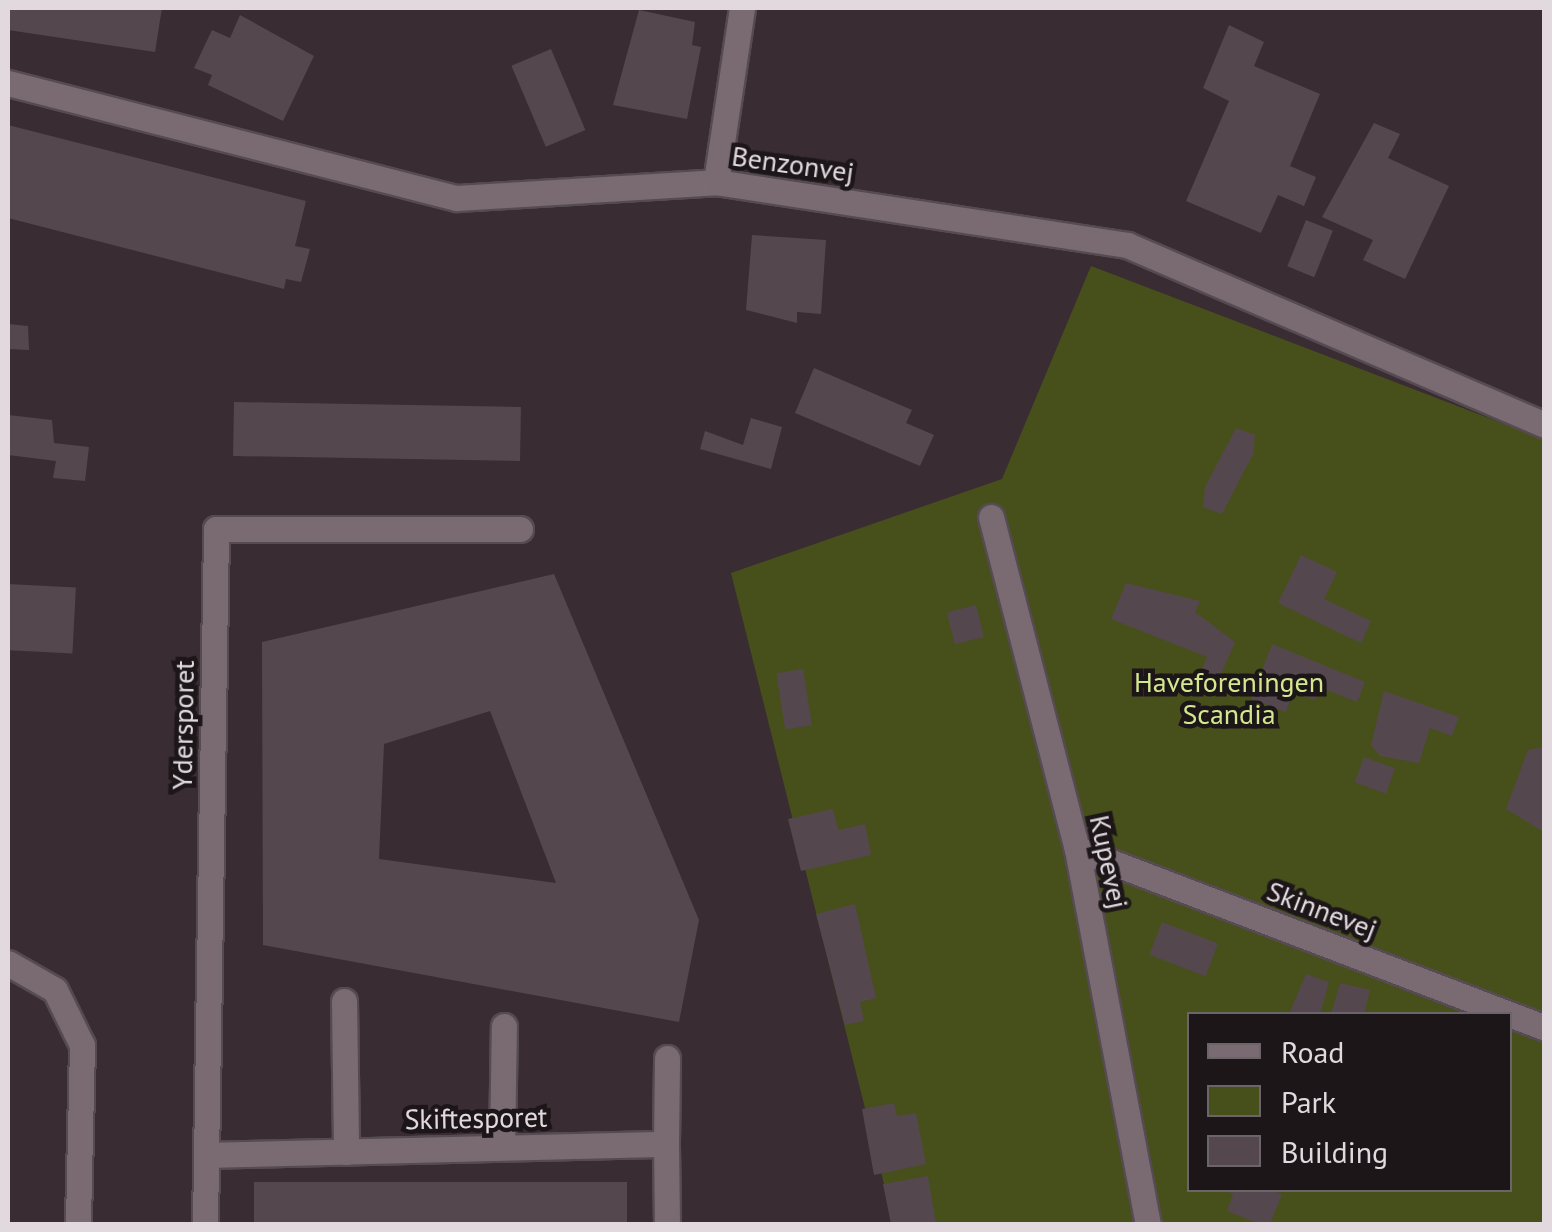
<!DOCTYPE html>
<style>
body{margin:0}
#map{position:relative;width:1552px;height:1232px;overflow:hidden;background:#392c33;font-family:"PT Sans",sans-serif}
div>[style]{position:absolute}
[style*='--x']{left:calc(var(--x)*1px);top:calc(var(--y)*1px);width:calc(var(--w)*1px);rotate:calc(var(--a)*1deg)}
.green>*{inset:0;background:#47501b}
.building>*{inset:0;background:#55474e;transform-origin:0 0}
.roads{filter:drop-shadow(2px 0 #564b52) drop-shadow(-2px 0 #564b52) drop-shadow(0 2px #564b52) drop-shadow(0 -2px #564b52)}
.lane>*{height:25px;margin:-12.5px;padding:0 12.5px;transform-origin:12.5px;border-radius:12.5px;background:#7a6b73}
.street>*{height:25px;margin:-12.5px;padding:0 12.5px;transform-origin:12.5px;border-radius:12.5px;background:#7a6b73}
span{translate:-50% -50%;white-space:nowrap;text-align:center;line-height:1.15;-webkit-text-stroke:9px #1c1619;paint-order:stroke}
.street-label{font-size:28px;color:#e2d9de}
.park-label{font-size:28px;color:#d4e78e}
.frame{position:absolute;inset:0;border:10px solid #e2d9de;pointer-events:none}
.legend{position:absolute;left:1187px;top:1012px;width:325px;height:180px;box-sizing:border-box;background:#1c1619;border:2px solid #6b6468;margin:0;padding:12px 18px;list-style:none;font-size:30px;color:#e2d9de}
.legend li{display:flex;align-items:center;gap:20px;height:50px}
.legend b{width:50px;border:2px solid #6b6468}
</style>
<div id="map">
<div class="green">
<i style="clip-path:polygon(evenodd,1091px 266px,1544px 439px,1544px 1224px,894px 1224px,731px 573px,1002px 479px,1091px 266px,1190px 1014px,1510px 1014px,1510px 1190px,1190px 1190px,1190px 1014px)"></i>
</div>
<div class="building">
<i style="clip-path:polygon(8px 8px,162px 8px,155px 52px,8px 30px)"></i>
<i style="clip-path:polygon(639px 10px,695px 22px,692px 45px,701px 47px,687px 119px,613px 105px)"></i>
<i style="clip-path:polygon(240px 15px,314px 56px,283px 121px,208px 85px,212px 75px,194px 68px,212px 30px,230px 38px)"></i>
<i style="clip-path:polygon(1229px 25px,1264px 42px,1254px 66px,1320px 94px,1290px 166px,1316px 177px,1304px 206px,1278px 195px,1261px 233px,1186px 201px,1229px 101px,1203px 88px)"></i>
<i style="left:551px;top:49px;width:88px;height:43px;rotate:67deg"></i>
<i style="clip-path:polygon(1374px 123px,1400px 134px,1388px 158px,1449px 186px,1405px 279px,1363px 260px,1373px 240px,1322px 217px)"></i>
<i style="clip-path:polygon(8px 125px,306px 201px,295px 246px,310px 249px,301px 282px,286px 279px,284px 289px,8px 218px)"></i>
<i style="left:1306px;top:220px;width:29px;height:50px;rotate:22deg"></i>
<i style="clip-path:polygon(752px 235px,826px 240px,821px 314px,797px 312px,797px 323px,746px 310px)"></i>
<i style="clip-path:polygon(8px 324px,28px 326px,29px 350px,8px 349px)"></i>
<i style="clip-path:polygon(814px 368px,912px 410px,906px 423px,934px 435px,920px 466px,795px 413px)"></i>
<i style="left:234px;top:402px;width:287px;height:54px;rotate:1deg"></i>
<i style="clip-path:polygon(8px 415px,52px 420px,54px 443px,89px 447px,85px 481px,53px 478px,56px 461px,8px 455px)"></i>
<i style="clip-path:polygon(751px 418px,782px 427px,771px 469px,700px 449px,705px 431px,743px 445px)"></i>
<i style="clip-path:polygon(1236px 428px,1255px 435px,1253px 454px,1222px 514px,1203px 507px,1205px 487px)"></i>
<i style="clip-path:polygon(1301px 555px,1337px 572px,1324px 599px,1371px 621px,1361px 643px,1278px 603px)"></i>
<i style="clip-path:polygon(evenodd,554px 574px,699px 920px,679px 1022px,263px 945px,262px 642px,554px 574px,490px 711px,556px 883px,379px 859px,384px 744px,490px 711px)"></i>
<i style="clip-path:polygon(1126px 583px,1200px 601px,1195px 612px,1235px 642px,1218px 681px,1200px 674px,1207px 657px,1111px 619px)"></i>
<i style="left:8px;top:584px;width:68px;height:66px;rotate:3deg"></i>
<i style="left:976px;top:605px;width:33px;height:30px;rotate:76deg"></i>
<i style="clip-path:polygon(1272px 644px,1365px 682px,1357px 702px,1320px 687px,1315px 700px,1293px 692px,1286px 712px,1251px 699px)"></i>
<i style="left:803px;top:669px;width:57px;height:27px;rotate:81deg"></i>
<i style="clip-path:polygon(1384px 691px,1459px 717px,1452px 736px,1430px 728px,1419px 763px,1380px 756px,1371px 745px)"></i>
<i style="clip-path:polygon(1544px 747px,1544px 832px,1506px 809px,1528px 750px)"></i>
<i style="left:1364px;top:757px;width:33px;height:27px;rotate:20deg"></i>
<i style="clip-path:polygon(833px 809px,838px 830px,865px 824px,871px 855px,801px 871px,788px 819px)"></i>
<i style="clip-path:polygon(855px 904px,876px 998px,860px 1002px,864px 1021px,845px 1025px,816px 914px)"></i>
<i style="left:1162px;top:922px;width:60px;height:35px;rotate:21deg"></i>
<i style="clip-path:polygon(1306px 974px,1329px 982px,1320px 1014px,1289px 1014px)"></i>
<i style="clip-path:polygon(1340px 983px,1370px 990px,1364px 1014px,1331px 1014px)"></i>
<i style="clip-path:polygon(894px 1103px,897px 1116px,916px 1113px,926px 1164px,874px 1175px,862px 1109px)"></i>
<i style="clip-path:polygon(928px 1176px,936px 1224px,891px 1224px,883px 1184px)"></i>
<i style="left:627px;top:1182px;width:42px;height:373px;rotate:90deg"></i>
<i style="clip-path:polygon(1222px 1190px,1271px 1190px,1282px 1194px,1270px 1224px,1260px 1224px,1227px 1211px,1233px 1194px)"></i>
</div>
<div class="roads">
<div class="lane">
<i style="--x:344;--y:1001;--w:151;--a:89.2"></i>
<i style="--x:666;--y:1144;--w:86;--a:-89.3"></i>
<i style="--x:502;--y:1147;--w:121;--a:-89.1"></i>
</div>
<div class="street">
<i style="--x:8;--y:83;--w:463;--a:14.4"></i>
<i style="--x:457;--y:198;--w:259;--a:-3.5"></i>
<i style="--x:716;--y:182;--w:416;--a:8.7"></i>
<i style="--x:1127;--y:245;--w:454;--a:23.3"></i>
<i style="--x:716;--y:182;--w:176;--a:-81.5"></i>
<i style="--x:991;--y:517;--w:343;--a:75.5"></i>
<i style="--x:1077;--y:849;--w:382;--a:79.3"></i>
<i style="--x:1077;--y:849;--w:500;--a:20.9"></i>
<i style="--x:8;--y:963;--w:54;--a:29.9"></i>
<i style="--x:55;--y:990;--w:61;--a:63.9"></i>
<i style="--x:82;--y:1045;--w:179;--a:91.3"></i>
<i style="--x:206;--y:1155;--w:460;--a:-1.4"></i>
<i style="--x:666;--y:1144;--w:80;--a:89.3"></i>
<i style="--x:205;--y:1224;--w:695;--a:-89.09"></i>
<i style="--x:216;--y:529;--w:304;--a:0"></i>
</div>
</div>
<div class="street-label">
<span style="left:793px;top:164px;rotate:8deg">Benzonvej</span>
<span style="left:183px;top:725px;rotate:-89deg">Ydersporet</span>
<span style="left:1109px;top:862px;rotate:78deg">Kupevej</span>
<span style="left:1322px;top:910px;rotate:21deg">Skinnevej</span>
<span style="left:476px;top:1118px;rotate:-1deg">Skiftesporet</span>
</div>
<div class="park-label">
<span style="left:1229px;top:698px">Haveforeningen<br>Scandia</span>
</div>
<div class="frame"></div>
<ul class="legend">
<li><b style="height:12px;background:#7a6b73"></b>Road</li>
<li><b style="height:28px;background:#47501b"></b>Park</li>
<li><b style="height:28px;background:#55474e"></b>Building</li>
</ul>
</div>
